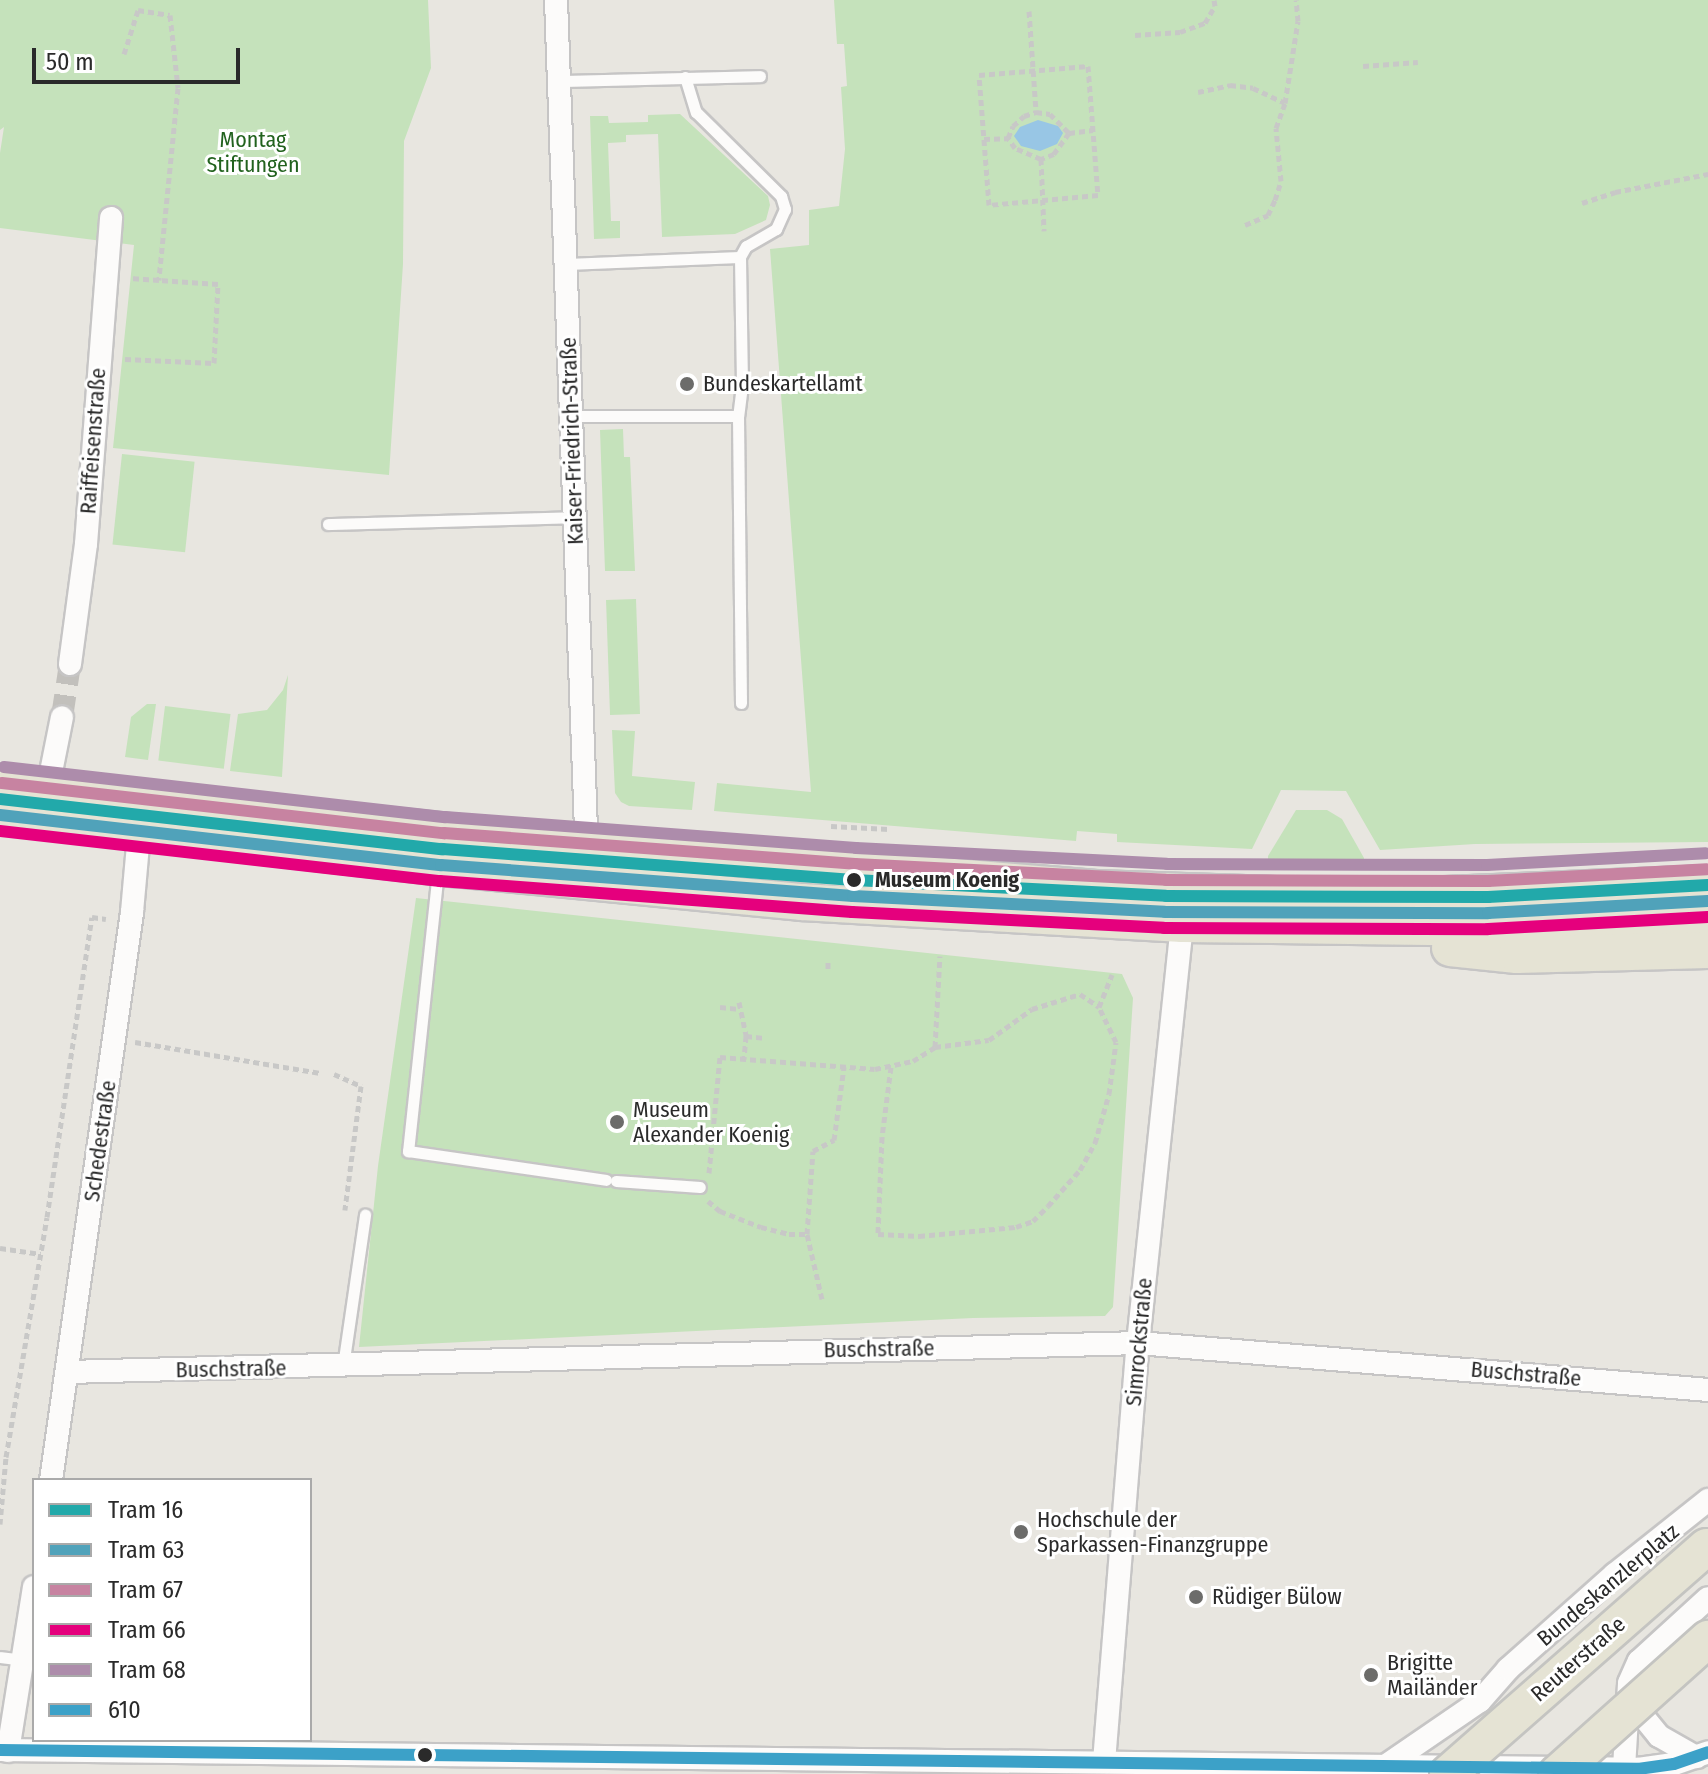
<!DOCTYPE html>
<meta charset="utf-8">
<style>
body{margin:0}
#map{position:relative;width:1708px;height:1774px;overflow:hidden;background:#e8e6e0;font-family:"Fira Sans Condensed",sans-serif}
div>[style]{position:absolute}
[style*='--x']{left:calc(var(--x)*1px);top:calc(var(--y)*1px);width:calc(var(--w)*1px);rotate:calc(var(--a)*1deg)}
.green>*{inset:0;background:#c5e2bb;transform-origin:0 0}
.water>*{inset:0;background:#98c6e5}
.minor-tunnel>*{height:22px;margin-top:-11px;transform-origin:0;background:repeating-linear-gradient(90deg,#c2c0bc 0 22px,transparent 0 33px)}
.path>*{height:5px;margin-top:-2.5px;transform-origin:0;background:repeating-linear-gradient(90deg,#c8c8c7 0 6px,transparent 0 10px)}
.roads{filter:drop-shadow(2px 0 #c6c5c5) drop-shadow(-2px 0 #c6c5c5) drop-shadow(0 2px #c6c5c5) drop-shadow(0 -2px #c6c5c5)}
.service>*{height:11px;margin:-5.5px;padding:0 5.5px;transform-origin:5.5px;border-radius:5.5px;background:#fcfbfa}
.minor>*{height:22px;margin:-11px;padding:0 11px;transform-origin:11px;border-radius:11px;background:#fcfbfa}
.primary>*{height:36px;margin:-18px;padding:0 18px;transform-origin:18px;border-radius:18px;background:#e5e3d4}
.bridges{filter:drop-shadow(2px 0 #c4c4c1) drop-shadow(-2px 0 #c4c4c1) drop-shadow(0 2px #c4c4c1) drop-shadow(0 -2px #c4c4c1)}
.primary-bridge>*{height:36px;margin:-18px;padding:0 18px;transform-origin:18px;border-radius:18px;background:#e5e3d4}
.bus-1>*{height:12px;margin:-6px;padding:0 6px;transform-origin:6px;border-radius:6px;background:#3ca1c8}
.tram-1>*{height:12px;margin:-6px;padding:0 6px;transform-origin:6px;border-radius:6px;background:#22a9aa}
.tram-2>*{height:12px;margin:-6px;padding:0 6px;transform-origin:6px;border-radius:6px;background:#50a2ba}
.tram-3>*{height:12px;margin:-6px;padding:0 6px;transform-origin:6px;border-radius:6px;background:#c783a1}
.tram-4>*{height:12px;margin:-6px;padding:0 6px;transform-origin:6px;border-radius:6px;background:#e5007d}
.tram-5>*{height:12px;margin:-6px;padding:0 6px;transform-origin:6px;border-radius:6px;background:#ad8cab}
.dots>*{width:22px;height:22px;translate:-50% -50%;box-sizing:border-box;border:4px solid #fff;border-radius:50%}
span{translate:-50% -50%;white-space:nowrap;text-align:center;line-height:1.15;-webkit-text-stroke:6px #fff;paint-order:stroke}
.park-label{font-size:22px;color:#22621e}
.poi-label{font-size:22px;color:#2a2a2a}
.left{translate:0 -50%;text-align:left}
.street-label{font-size:22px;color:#2a2a2a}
.stop-label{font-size:22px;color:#2a2a2a;font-weight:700}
.legend{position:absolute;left:32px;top:1478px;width:280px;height:264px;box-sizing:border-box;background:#fff;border:2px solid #aaa;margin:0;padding:10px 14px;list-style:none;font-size:24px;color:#2a2a2a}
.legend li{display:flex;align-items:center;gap:16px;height:40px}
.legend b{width:40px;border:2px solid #aaa}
.scale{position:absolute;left:32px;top:48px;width:208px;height:36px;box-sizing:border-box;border:4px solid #2a2a2a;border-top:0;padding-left:10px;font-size:24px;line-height:28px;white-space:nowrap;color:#2a2a2a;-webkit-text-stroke:6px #fff;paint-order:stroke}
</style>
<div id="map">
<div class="green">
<i style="clip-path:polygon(0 0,428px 0,431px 68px,404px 141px,403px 264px,389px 475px,113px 448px,134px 245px,0 228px,0 153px,4px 127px,0 130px)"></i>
<i style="clip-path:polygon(834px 0,1708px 0,1708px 842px,1475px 844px,1380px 850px,1346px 791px,1281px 790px,1252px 849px,1117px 842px,1117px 834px,1077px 831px,1076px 841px,714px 811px,717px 783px,811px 792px,770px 249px,809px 245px,809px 210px,839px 206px,845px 149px,841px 87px,847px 86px,844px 44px,837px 44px)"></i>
<i style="clip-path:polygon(680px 114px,768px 196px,770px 205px,766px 220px,735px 234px,662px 237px,658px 134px,626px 135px,626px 142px,608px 143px,611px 221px,620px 221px,620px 238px,594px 239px,590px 116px,608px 116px,609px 123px,648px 122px,648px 115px)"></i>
<i style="clip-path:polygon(623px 429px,624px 457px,630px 457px,635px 571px,605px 571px,600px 430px)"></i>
<i style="left:122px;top:454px;width:73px;height:91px;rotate:6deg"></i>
<i style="left:636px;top:599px;width:115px;height:30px;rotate:88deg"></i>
<i style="clip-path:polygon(288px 675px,282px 777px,230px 771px,238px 714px,267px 710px,283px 690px)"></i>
<i style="clip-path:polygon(147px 704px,156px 704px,148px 760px,125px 757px,131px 717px)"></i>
<i style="left:165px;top:706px;width:66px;height:55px;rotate:7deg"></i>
<i style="clip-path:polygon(612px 730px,635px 731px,632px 776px,695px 782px,692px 810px,629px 806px,621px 802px,615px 793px)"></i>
<i style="clip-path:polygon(1296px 810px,1327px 810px,1342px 819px,1364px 858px,1364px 865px,1268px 865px,1268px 856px)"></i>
<i style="clip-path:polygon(416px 898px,1122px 974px,1133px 998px,1113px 1307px,1105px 1316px,973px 1318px,359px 1347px,378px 1166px)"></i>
</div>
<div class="water">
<i style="clip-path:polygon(1038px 120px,1058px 126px,1063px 133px,1057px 144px,1040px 151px,1021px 146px,1014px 136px,1020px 127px)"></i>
</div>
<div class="minor-tunnel">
<i style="--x:62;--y:717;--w:54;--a:-81.4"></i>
</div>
<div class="path">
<i style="--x:1029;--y:11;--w:101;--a:86"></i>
<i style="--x:1135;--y:35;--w:45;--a:-3.8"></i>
<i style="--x:1180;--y:32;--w:27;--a:-20"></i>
<i style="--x:1205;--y:23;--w:20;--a:-60"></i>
<i style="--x:1215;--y:6;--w:6;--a:-99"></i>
<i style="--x:124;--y:54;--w:46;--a:-72.3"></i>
<i style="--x:138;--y:10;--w:32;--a:9"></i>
<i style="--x:170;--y:15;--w:73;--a:83.7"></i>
<i style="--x:178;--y:88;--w:193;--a:95.7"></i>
<i style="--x:159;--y:280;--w:29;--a:-176"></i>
<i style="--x:1088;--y:66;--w:129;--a:85.6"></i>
<i style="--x:1098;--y:195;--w:109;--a:174.8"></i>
<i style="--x:989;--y:205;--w:130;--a:-94.4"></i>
<i style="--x:979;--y:75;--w:109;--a:-4.7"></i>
<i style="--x:1363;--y:66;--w:55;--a:-4.2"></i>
<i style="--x:1198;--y:92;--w:33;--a:-12"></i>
<i style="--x:1230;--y:85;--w:23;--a:7"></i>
<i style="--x:1253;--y:88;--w:35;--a:25"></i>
<i style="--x:1285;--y:103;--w:83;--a:-81"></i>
<i style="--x:1298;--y:21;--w:21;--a:-95"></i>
<i style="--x:1036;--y:112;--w:14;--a:8"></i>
<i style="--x:1050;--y:114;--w:27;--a:45"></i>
<i style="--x:1069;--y:133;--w:26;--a:126"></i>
<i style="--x:1054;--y:154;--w:14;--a:159"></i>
<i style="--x:1041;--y:159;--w:28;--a:-157"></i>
<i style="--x:1015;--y:148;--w:12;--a:-125"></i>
<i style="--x:1008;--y:138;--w:13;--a:-67"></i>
<i style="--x:1013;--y:126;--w:15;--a:-42"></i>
<i style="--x:1024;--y:116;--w:13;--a:-18"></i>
<i style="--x:1069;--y:133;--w:24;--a:-7"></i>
<i style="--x:984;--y:139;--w:24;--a:-2"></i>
<i style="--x:1041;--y:159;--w:72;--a:87.6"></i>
<i style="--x:1582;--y:203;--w:35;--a:-18"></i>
<i style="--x:1615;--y:192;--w:95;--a:-11"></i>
<i style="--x:1245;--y:225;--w:25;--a:-23"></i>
<i style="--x:1268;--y:215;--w:17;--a:-65"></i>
<i style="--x:1275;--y:200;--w:20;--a:-72"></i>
<i style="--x:1281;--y:181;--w:53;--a:-95.4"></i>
<i style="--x:1276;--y:128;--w:27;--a:-70"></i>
<i style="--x:125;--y:359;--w:89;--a:2.6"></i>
<i style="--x:214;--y:363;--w:79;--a:-87.1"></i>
<i style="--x:218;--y:284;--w:59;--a:-176.1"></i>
<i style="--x:831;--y:826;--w:58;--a:3"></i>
<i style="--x:828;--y:969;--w:7;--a:-90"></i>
<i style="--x:739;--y:1002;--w:35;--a:78"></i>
<i style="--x:746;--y:1036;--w:23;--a:95"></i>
<i style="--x:720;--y:1007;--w:18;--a:6"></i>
<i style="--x:746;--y:1036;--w:18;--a:6"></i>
<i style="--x:135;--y:1042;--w:188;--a:9.5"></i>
<i style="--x:935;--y:1047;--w:54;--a:-7.4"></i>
<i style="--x:989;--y:1040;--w:53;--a:-35.8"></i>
<i style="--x:1032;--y:1009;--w:50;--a:-17.4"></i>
<i style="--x:1080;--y:994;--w:23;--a:34"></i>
<i style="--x:1099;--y:1007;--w:35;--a:-68"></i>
<i style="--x:891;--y:1067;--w:71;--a:97.3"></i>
<i style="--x:882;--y:1137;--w:97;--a:92.4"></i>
<i style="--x:878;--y:1234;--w:41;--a:2.8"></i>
<i style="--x:919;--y:1236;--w:97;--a:-5.3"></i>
<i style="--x:1016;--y:1227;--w:18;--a:-19"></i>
<i style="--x:1033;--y:1221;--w:21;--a:-45"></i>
<i style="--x:1048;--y:1206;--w:48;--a:-48.4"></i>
<i style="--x:1080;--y:1170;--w:31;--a:-61"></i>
<i style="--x:1095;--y:1143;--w:51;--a:-74.1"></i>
<i style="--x:1109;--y:1094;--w:52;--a:-82.3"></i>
<i style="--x:1116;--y:1042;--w:39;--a:-116"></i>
<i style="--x:334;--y:1074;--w:30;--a:24"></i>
<i style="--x:361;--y:1086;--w:125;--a:97.4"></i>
<i style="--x:709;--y:1173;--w:117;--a:-84.6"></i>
<i style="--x:720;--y:1057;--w:155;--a:4.4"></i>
<i style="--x:875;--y:1069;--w:39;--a:-12"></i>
<i style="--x:913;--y:1061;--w:26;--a:-32"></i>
<i style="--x:935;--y:1047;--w:91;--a:-86.9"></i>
<i style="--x:708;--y:1201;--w:16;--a:40"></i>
<i style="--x:720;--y:1211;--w:44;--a:21.3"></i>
<i style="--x:761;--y:1227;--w:29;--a:14"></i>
<i style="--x:789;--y:1234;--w:18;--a:0"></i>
<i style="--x:0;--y:1248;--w:41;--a:8.3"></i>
<i style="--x:822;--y:1299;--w:67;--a:-103"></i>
<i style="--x:807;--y:1234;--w:83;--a:-85.9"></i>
<i style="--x:813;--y:1151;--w:24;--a:-28"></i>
<i style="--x:834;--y:1140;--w:74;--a:-82.2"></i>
<i style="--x:0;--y:1524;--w:67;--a:-84.9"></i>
<i style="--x:6;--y:1457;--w:243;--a:-80.3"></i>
<i style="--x:47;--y:1217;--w:303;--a:-81.5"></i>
<i style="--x:92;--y:917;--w:14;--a:8"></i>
</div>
<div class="roads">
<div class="service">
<i style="--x:685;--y:77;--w:37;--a:73"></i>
<i style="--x:696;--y:112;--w:120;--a:44.7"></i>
<i style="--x:781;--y:196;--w:14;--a:73"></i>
<i style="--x:785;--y:209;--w:22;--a:114"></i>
<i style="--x:776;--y:229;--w:34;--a:150"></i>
<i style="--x:746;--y:246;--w:13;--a:119"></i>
<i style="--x:740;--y:257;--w:128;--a:89.1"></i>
<i style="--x:742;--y:385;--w:31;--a:97"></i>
<i style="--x:559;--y:81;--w:201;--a:-1.4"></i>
<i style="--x:566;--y:264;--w:174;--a:-2.3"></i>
<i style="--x:571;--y:416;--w:167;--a:0"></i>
<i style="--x:738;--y:416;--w:287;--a:89.4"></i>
<i style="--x:328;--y:524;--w:247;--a:-1.6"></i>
<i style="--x:438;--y:871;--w:282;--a:96.1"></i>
<i style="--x:408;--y:1151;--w:200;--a:8.3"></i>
<i style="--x:616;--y:1181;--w:84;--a:4.1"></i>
<i style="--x:343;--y:1366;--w:153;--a:-81.7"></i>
<i style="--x:0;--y:1657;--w:23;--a:7"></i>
</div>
<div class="minor">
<i style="--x:556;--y:0;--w:859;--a:87.93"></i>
<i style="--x:70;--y:664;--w:121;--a:-82.4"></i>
<i style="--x:86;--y:544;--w:327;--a:-85.6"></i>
<i style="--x:47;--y:792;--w:76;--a:-78.7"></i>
<i style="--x:68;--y:1372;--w:1070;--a:-1.55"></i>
<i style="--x:1138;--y:1343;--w:572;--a:4.71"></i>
<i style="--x:51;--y:1480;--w:574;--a:-81.88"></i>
<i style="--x:132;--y:912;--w:90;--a:-84.9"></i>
<i style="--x:1628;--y:1698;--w:49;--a:50.8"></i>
<i style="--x:1659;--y:1736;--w:43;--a:29.6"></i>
<i style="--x:0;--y:1750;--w:1638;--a:0.66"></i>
<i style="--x:1638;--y:1769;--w:36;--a:-8"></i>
<i style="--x:1674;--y:1764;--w:36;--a:-19"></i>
<i style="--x:8;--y:1751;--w:166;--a:-81"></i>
<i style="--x:1104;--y:1762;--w:420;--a:-85.4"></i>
<i style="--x:1138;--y:1343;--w:421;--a:-84"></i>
<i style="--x:1385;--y:1766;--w:115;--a:-34.4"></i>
<i style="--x:1480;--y:1701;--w:43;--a:-48.8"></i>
<i style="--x:1508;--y:1669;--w:143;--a:-41.6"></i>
<i style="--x:1615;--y:1574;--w:119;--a:-38.5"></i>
<i style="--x:1624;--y:1768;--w:85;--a:-86.6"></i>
<i style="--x:1629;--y:1683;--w:24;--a:-66"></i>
<i style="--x:1639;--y:1661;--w:93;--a:-42.4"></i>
</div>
<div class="primary">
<i style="--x:0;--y:786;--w:591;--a:5.83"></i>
<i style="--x:588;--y:846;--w:510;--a:4.84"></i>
<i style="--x:1096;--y:889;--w:277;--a:1.9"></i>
<i style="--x:1373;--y:898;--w:335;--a:-2.4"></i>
<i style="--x:0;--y:815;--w:457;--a:6.7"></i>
<i style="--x:454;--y:868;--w:350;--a:5.6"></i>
<i style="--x:802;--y:902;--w:381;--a:3.3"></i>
<i style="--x:1182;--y:924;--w:343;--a:0.7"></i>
<i style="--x:1525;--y:928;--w:183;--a:-2.5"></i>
<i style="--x:1450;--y:948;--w:67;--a:6"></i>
<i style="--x:1517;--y:955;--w:191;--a:-1.5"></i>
</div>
</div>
<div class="bridges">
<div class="primary-bridge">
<i style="--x:1448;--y:1774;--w:344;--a:-41.3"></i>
<i style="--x:1557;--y:1774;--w:203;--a:-41.8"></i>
</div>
</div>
<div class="bus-1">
<i style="--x:0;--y:1750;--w:1638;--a:0.66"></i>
<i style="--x:1638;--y:1769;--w:36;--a:-8"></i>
<i style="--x:1674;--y:1764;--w:36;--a:-19"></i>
</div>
<div class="tram-1">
<i style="--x:0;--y:799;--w:445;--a:6.5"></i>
<i style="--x:442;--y:849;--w:413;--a:4.3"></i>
<i style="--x:854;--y:880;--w:312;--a:2.9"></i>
<i style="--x:1166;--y:896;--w:322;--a:0.2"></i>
<i style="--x:1488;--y:897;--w:220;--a:-3.1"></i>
</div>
<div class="tram-2">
<i style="--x:0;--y:815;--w:444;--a:6.5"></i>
<i style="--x:441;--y:865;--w:413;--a:4.3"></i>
<i style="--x:853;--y:896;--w:312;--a:2.9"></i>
<i style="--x:1165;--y:912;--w:323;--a:0.2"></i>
<i style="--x:1488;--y:913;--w:220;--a:-3.1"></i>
</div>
<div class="tram-3">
<i style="--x:2;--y:783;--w:445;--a:6.5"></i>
<i style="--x:444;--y:833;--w:412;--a:4.3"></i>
<i style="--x:855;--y:864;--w:311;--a:2.9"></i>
<i style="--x:1166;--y:880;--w:322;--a:0.2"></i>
<i style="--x:1488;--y:881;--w:219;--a:-3.1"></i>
</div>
<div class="tram-4">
<i style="--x:0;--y:831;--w:443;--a:6.5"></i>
<i style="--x:440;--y:881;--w:413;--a:4.3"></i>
<i style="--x:852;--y:912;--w:312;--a:2.9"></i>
<i style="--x:1164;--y:928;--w:324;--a:0.2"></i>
<i style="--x:1488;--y:929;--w:220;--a:-3.1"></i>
</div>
<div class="tram-5">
<i style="--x:4;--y:767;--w:444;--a:6.5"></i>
<i style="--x:445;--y:817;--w:412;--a:4.3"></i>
<i style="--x:856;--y:848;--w:311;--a:2.9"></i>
<i style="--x:1167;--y:864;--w:320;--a:0.2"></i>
<i style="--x:1487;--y:865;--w:219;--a:-3.1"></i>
</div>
<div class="dots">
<i style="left:687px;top:384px;background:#6c6c6a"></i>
<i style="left:854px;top:880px;background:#2a2a2a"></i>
<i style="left:617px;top:1122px;background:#6c6c6a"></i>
<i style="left:1021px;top:1532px;background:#6c6c6a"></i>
<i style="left:1196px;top:1597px;background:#6c6c6a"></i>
<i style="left:1371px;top:1675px;background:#6c6c6a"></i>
<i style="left:425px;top:1755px;background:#2a2a2a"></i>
</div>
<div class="park-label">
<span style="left:253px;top:152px">Montag<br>Stiftungen</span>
</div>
<div class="poi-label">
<span class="left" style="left:703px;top:384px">Bundeskartellamt</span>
<span class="left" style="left:633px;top:1122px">Museum<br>Alexander Koenig</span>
<span class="left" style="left:1037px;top:1532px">Hochschule der<br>Sparkassen-Finanzgruppe</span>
<span class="left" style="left:1212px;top:1597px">Rüdiger Bülow</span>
<span class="left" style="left:1387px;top:1675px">Brigitte<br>Mailänder</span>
</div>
<div class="street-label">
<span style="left:93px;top:441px;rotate:-86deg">Raiffeisenstraße</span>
<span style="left:572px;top:441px;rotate:-92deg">Kaiser-Friedrich-Straße</span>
<span style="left:100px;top:1141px;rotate:-82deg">Schedestraße</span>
<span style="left:1139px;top:1342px;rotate:-85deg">Simrockstraße</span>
<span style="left:879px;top:1349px;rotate:-1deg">Buschstraße</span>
<span style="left:231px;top:1369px;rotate:-1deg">Buschstraße</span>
<span style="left:1526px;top:1374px;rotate:5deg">Buschstraße</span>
<span style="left:1608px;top:1585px;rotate:-40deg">Bundeskanzlerplatz</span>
<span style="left:1578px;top:1659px;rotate:-41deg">Reuterstraße</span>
</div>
<div class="stop-label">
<span class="left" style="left:875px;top:880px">Museum Koenig</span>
</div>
<ul class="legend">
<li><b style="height:10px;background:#22a9aa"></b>Tram 16</li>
<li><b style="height:10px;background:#50a2ba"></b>Tram 63</li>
<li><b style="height:10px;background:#c783a1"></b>Tram 67</li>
<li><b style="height:10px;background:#e5007d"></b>Tram 66</li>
<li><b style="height:10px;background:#ad8cab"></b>Tram 68</li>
<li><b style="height:10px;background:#3ca1c8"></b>610</li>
</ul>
<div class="scale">50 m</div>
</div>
